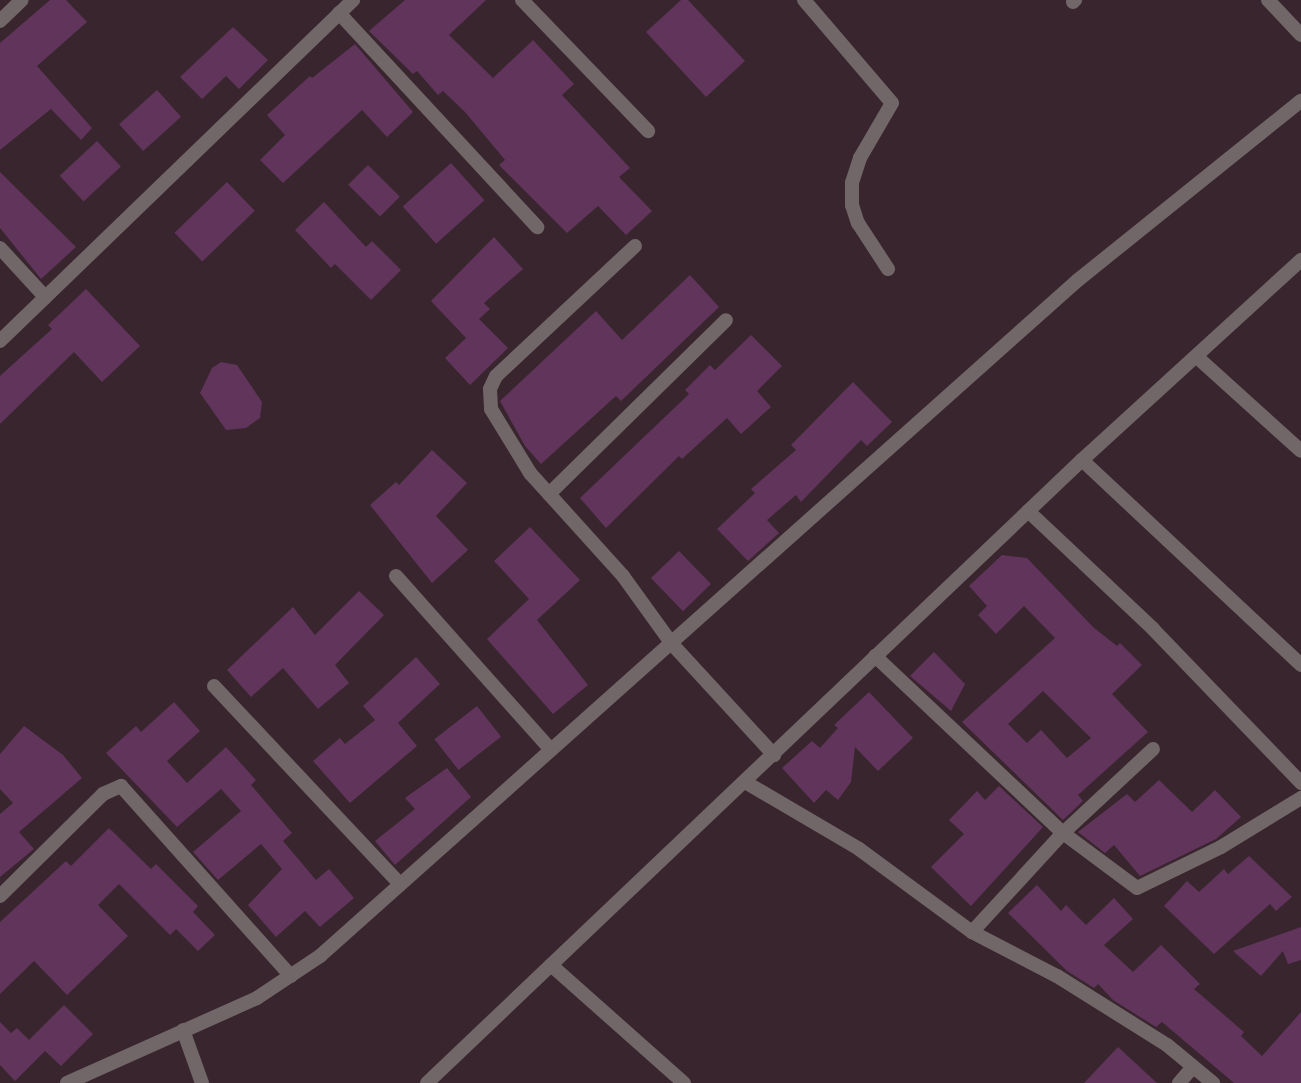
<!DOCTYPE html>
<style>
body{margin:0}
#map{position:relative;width:1301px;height:1083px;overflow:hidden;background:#39252e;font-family:"Asap Condensed",sans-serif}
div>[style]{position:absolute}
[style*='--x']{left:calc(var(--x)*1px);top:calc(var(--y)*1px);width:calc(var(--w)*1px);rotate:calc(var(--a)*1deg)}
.building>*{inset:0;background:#60345b;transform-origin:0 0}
.minor>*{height:14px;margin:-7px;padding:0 7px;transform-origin:7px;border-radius:7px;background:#726768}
.tertiary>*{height:14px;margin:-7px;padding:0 7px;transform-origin:7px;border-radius:7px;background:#726768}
span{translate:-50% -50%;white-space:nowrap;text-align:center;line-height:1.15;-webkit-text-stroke:5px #2e1c24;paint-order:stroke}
</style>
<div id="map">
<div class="building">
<i style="clip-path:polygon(50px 0,66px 0,87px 22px,37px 66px,92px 128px,81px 140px,51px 109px,0 150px,0 43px)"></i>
<i style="clip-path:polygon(405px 0,486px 0,449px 35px,493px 78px,533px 40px,574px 84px,562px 95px,630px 168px,619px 177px,652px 211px,626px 235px,598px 206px,567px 233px,499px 165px,505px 160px,465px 112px,443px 91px,438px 95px,417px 71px,413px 74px,369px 31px)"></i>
<i style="clip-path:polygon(681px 0,688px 0,745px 61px,706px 97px,646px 32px)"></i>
<i style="clip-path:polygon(233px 27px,268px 60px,239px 89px,226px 76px,202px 99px,180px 77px)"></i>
<i style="clip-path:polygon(355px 44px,413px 112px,387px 137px,362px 110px,283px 183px,260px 160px,285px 135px,267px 115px,310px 76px,312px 78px)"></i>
<i style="left:157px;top:90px;width:36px;height:51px;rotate:48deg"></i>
<i style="left:97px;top:141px;width:35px;height:51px;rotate:47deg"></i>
<i style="left:451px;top:163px;width:50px;height:65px;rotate:48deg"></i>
<i style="left:368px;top:165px;width:45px;height:28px;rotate:45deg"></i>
<i style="clip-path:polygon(0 172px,76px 247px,41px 279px,0 228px)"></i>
<i style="left:227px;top:182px;width:40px;height:73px;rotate:46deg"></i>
<i style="clip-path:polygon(324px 202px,366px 247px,372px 241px,401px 270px,371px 300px,335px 264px,331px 268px,295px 230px)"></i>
<i style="clip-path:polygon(494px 237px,523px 269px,484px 303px,490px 309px,479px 319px,508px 348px,470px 385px,445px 358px,466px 338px,431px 301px)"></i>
<i style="clip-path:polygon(690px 275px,719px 307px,621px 401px,616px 396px,541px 464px,525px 446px,500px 401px,596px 311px,622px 340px)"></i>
<i style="clip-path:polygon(86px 289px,140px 346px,102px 382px,74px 352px,0 424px,0 376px,52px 329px,48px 325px)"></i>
<i style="clip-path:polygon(751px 335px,782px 366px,757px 391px,771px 407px,741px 434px,727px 418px,682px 459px,679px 456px,606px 528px,580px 498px,689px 394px,685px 390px,710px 365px,715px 370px)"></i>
<i style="clip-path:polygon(221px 362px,237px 365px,262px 402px,260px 418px,246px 428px,226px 430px,200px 393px,212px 368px)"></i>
<i style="clip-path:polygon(853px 382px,892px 422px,867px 446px,861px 440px,801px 502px,796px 495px,767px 520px,779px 533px,748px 561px,717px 529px,755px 493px,751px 489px,796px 450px,791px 445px)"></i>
<i style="clip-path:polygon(432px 450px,467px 483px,436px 516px,468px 550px,432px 583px,370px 505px,396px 482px,399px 485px)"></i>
<i style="clip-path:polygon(530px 527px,580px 580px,537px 620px,588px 685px,553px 714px,487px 639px,529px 599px,494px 561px)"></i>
<i style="left:679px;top:551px;width:46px;height:39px;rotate:46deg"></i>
<i style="clip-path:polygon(evenodd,1002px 555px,1027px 558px,1093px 627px,1117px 646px,1120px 643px,1142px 665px,1112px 694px,1148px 732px,1078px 795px,1083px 801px,1063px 820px,962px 722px,1055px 638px,1024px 606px,996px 634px,978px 615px,987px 606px,969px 586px,1002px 555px,1043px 691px,1091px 738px,1067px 758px,1041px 730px,1027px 743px,1008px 724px,1043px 691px)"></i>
<i style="clip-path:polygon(359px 591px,384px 615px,335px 665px,349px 683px,318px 709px,283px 668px,251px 697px,227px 670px,293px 607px,315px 635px)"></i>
<i style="clip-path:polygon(934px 652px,965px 684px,951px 711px,910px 676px)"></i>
<i style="clip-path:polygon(416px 657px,440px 684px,398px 723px,417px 746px,350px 803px,313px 761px,340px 738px,345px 744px,375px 720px,363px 706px)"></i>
<i style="clip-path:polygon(869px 692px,913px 738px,878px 771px,855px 747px,851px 782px,838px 800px,826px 790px,814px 803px,782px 768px,812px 741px,820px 748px,838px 728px,834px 725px)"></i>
<i style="clip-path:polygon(174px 702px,200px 731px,167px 761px,187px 783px,226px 747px,256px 780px,251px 785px,292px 833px,283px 841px,316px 880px,329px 869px,354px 898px,320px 927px,305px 911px,276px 937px,248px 905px,282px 869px,261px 844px,218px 880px,193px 852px,241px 811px,221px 789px,177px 827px,106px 753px,136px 726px,141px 732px)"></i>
<i style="left:477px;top:706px;width:39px;height:54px;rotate:52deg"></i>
<i style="clip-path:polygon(24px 726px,63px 755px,82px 778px,19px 832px,34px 849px,0 877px,0 814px,13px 803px,0 789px,0 754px)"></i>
<i style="clip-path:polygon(447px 768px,471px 797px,395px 865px,375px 841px,415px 809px,405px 798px)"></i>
<i style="clip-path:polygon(1159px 780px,1192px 812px,1215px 790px,1241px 817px,1216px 839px,1140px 876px,1114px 845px,1105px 853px,1078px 832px,1127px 794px,1135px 802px)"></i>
<i style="clip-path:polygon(999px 786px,1043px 827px,971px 906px,931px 867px,964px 834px,949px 820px,977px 791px,985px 800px)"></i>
<i style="clip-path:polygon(109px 828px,151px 869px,156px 864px,198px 906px,193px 912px,215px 935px,198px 951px,176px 929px,170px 935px,119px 884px,98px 905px,128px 936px,67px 995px,34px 961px,0 994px,0 922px,66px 861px,71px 866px)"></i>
<i style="clip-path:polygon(1249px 856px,1292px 897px,1276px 911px,1270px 904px,1214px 954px,1164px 906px,1187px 881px,1199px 892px,1224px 869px,1228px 874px)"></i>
<i style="clip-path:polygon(1037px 885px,1061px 911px,1066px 905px,1086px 925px,1114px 898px,1133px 919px,1104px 945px,1133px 972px,1161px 945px,1200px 984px,1194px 989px,1244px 1032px,1241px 1036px,1262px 1056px,1301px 1012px,1301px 1083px,1234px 1083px,1162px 1022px,1156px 1027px,1113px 1000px,1098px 984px,1094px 988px,1067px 971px,1008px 913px)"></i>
<i style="clip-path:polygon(1301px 927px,1301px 960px,1288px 964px,1283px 951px,1261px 976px,1233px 951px)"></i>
<i style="clip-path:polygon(64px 1005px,93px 1034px,61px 1066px,45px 1051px,15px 1081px,0 1065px,0 1022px,11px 1033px,17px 1028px,29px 1040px)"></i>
<i style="clip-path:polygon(1118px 1047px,1157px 1083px,1084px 1083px)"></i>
</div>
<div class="minor">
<i style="--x:522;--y:0;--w:182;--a:46.1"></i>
<i style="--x:804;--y:0;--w:135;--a:49.5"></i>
<i style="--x:892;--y:103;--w:64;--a:120.2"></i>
<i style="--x:860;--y:158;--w:26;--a:108"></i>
<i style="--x:852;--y:183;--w:22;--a:90"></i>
<i style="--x:852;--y:205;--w:19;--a:72"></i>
<i style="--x:858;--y:223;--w:55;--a:56.9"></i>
<i style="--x:1268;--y:0;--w:48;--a:46.7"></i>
<i style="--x:1073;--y:2;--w:3;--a:-45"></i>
<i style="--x:339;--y:13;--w:292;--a:47.2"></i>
<i style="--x:0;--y:21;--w:30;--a:-44"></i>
<i style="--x:635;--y:246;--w:190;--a:136.9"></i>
<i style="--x:496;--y:376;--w:14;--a:115"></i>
<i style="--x:490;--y:389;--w:20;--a:87"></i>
<i style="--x:491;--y:409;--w:75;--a:58.6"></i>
<i style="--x:530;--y:473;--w:139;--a:47.9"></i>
<i style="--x:623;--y:576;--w:84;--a:54.2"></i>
<i style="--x:672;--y:644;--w:151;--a:47.4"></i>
<i style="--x:0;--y:248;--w:67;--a:47.4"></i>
<i style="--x:1197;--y:357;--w:140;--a:42.1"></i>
<i style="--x:1082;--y:460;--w:300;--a:43.1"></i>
<i style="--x:549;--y:494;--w:248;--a:-44.5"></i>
<i style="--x:1028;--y:511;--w:172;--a:43.3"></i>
<i style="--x:1153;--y:629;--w:214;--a:46.1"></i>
<i style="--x:396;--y:576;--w:233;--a:48.3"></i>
<i style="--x:875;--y:656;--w:258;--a:43.3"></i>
<i style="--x:1063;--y:833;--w:92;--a:36.6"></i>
<i style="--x:1137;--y:888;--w:93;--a:-26"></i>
<i style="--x:1221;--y:847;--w:94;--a:-31.5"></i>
<i style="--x:214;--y:686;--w:272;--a:46.8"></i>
<i style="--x:745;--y:782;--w:132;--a:30.4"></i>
<i style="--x:859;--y:849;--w:140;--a:36.3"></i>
<i style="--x:972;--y:932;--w:96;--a:27.4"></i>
<i style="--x:1057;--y:976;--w:130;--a:32.1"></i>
<i style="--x:1167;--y:1045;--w:60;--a:39.6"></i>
<i style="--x:0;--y:896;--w:145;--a:-44.7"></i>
<i style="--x:103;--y:794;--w:20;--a:-24"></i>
<i style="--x:121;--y:786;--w:255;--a:48.2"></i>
<i style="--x:972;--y:932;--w:134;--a:-47.4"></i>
<i style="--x:1063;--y:833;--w:123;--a:-43"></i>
<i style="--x:551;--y:965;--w:178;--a:41.6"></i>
<i style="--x:183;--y:1030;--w:56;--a:70.3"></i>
<i style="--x:67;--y:1083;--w:208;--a:-24.1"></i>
<i style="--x:257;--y:998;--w:76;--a:-33.7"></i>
<i style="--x:320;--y:956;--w:1016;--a:-41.73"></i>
<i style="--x:1078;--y:280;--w:286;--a:-38.8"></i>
<i style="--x:427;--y:1083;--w:904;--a:-43.57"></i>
<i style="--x:1082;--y:460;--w:297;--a:-42.4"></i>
<i style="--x:1179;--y:1083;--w:21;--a:-49"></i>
</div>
<div class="tertiary">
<i style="--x:0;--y:341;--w:491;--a:-44"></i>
</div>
</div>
